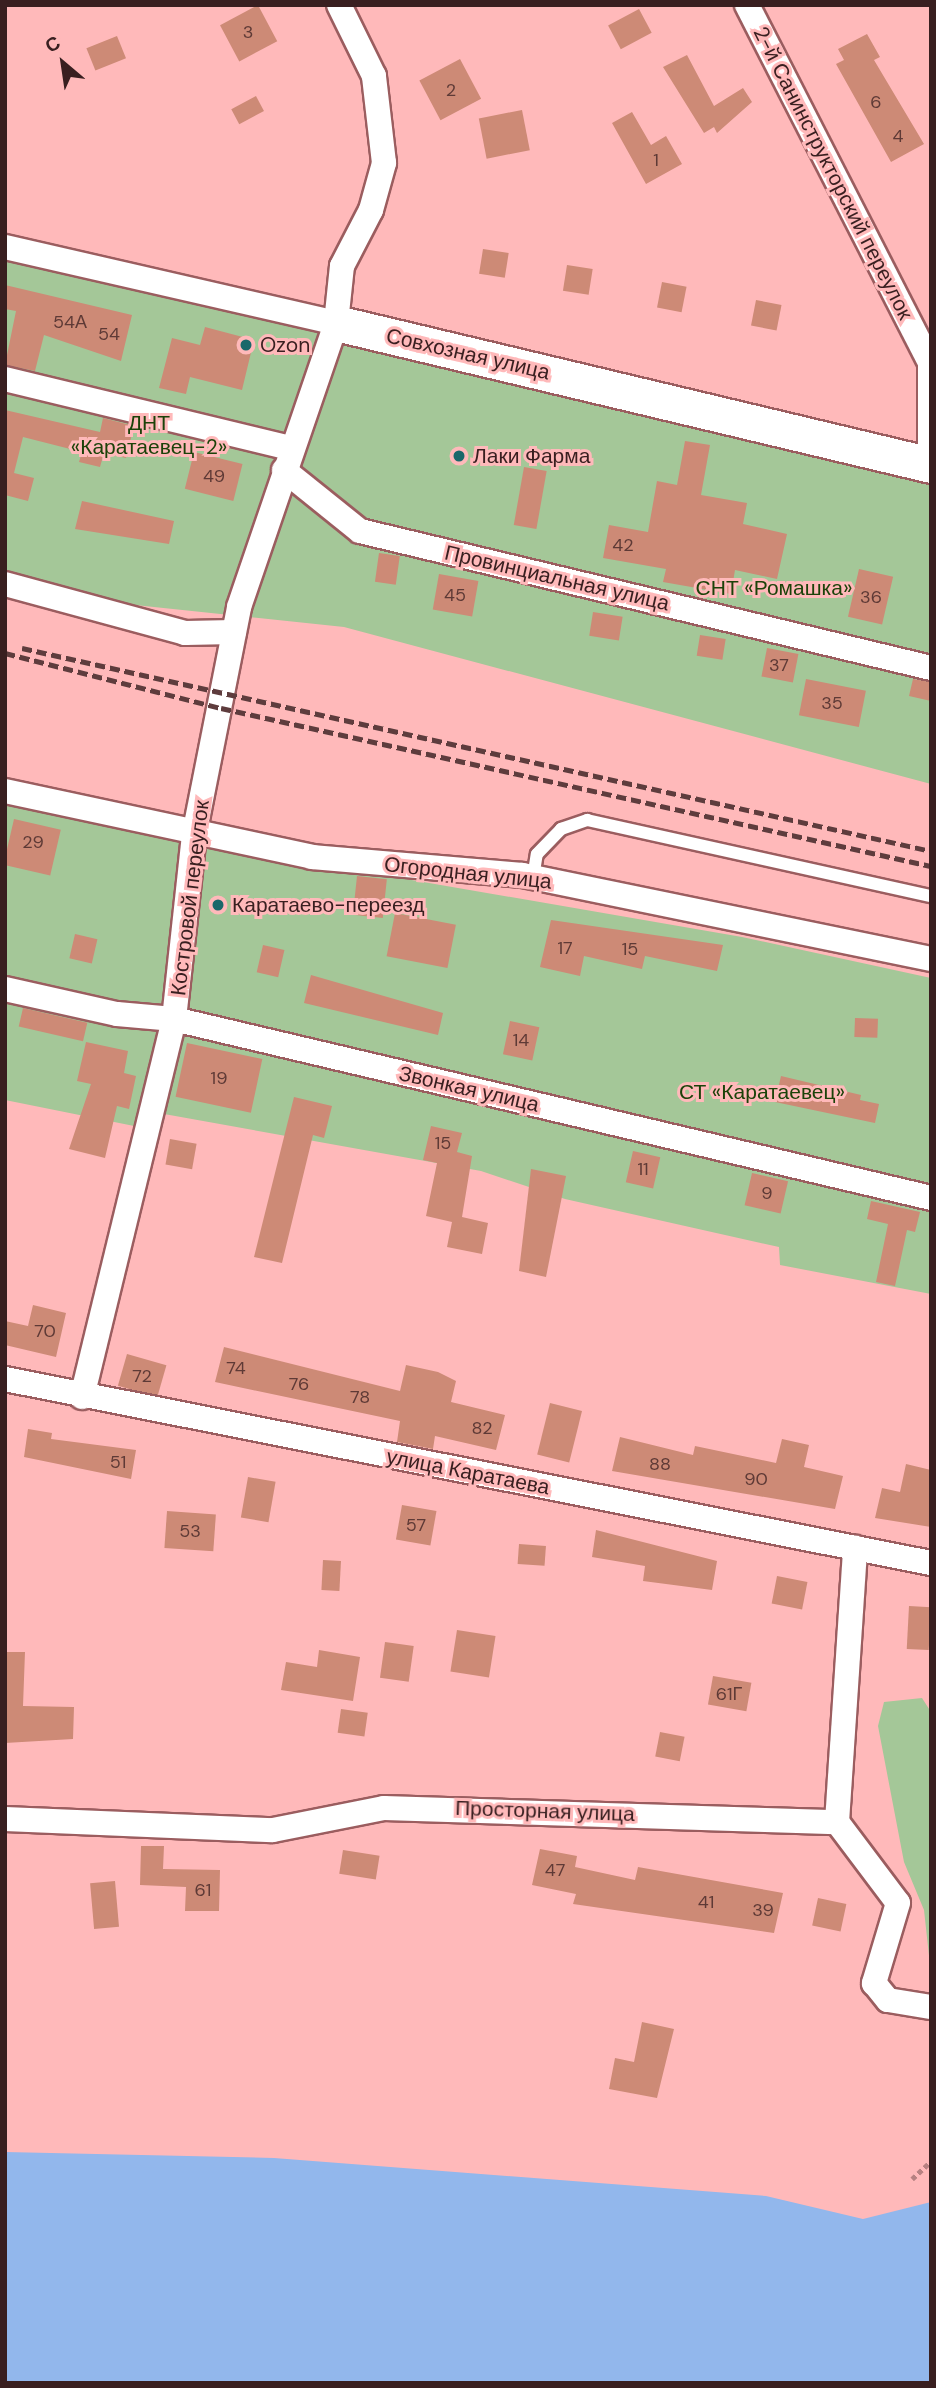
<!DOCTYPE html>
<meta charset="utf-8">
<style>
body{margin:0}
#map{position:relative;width:936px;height:2388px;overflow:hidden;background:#ffb9ba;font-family:"DM Sans",sans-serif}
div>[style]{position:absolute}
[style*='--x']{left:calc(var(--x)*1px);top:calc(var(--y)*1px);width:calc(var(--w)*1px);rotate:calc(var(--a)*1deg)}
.green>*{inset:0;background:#a4c798}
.water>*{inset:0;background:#92b7ec}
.building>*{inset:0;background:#cd8a76;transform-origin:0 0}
.path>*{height:4.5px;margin-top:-2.25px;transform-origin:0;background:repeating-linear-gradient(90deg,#b78182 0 5px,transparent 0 8.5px)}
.roads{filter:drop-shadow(2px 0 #9b5d5f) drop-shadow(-2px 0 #9b5d5f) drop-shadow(0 2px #9b5d5f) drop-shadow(0 -2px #9b5d5f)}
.lane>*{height:12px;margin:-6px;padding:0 6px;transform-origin:6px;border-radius:6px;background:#fff}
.street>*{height:24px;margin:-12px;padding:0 12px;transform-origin:12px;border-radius:12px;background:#fff}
.secondary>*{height:35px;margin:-17.5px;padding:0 17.5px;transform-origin:17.5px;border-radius:17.5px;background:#fff}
.rail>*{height:5px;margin-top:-2.5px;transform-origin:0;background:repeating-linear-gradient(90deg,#5e3c3d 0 10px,transparent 0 15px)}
.dots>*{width:19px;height:19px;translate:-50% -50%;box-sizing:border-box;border:4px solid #ffb9ba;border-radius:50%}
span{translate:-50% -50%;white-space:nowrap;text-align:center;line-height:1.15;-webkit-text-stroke:6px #ffb9ba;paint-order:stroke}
.number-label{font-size:18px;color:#5e3a36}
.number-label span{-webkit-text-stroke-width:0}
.street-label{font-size:21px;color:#391f20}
.poi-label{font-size:21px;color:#391f20}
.left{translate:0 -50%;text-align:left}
.park-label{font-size:21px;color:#1b4209}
.frame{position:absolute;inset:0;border:7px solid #391f20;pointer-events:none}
.north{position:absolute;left:28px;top:28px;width:70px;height:70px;-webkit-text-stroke:5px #ffb9ba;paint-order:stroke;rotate:331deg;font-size:19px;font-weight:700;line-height:28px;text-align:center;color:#391f20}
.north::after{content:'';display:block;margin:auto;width:24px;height:32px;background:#391f20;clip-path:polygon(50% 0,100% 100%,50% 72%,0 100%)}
</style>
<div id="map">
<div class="green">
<i style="clip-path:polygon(5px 259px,360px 330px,931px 474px,931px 784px,344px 627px,135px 605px,5px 570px)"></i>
<i style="clip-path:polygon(5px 802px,180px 840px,742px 937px,931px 978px,931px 1294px,780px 1265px,779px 1247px,565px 1199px,481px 1171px,153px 1112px,149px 1129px,5px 1100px)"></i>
<i style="clip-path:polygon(922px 1698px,931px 1712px,931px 1974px,924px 1910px,904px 1862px,878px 1726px,884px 1702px)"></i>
</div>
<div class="water">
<i style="clip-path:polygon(5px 2152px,274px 2158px,766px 2196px,863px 2219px,931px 2202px,931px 2383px,5px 2383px)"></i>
</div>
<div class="building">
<i style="left:258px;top:5px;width:41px;height:43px;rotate:62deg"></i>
<i style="left:639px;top:9px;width:27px;height:35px;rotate:62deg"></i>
<i style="clip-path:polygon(867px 34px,880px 57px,874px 60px,924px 144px,891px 162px,836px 64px,844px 60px,838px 49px)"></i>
<i style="left:117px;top:36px;width:24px;height:33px;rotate:68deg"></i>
<i style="clip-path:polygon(687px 55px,714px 106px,743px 88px,752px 102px,717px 133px,714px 127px,704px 133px,663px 67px)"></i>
<i style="left:460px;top:59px;width:45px;height:46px;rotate:62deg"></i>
<i style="left:256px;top:96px;width:17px;height:28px;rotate:62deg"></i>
<i style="left:522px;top:110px;width:41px;height:44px;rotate:79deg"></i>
<i style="clip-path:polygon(632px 112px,651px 145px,666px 136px,682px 164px,646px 184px,612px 123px)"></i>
<i style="left:483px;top:249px;width:26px;height:25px;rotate:9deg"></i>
<i style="left:567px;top:265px;width:26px;height:26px;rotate:9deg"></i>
<i style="left:662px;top:282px;width:25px;height:26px;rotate:11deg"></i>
<i style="clip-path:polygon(5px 285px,132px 315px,121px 361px,44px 335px,35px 371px,5px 365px,16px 311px,5px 309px)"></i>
<i style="left:756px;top:300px;width:26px;height:26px;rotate:11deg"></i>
<i style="clip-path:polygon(205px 327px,254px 340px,242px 390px,190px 377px,186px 394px,159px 388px,172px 338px,200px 345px)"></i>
<i style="clip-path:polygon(5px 410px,100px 432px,103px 418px,134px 426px,126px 458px,104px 453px,100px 467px,79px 462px,82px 452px,23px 437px,14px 473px,34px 478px,28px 501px,5px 495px)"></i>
<i style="clip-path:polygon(685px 441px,710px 445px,701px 495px,747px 503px,743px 524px,787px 534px,777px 579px,735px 570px,731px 594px,663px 582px,666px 569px,603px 558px,609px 525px,648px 532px,657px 481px,677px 485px)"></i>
<i style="left:194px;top:452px;width:50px;height:38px;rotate:14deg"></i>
<i style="left:524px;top:467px;width:23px;height:59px;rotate:10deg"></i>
<i style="clip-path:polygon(82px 501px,174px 521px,169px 544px,75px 529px)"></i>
<i style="left:379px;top:553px;width:21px;height:29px;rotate:8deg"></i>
<i style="left:859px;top:569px;width:35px;height:49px;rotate:13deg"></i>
<i style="left:439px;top:574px;width:40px;height:36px;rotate:10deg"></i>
<i style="left:593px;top:612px;width:30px;height:24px;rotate:9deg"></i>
<i style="left:700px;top:635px;width:26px;height:21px;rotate:9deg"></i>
<i style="left:767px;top:648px;width:32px;height:29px;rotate:11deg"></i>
<i style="left:806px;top:679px;width:61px;height:37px;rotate:11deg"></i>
<i style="clip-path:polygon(913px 679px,931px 682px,931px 701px,909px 696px)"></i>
<i style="left:14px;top:819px;width:48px;height:47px;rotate:13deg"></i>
<i style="left:357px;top:876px;width:30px;height:39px;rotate:6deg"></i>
<i style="left:395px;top:913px;width:62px;height:44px;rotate:11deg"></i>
<i style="clip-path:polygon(551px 920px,723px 945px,717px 971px,645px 956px,642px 969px,584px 956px,580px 976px,540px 967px)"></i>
<i style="left:75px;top:934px;width:23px;height:25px;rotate:13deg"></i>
<i style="left:263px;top:945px;width:22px;height:28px;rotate:13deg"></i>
<i style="clip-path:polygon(311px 975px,443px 1013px,438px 1035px,304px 1003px)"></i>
<i style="left:23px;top:1008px;width:66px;height:19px;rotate:13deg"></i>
<i style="left:855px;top:1018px;width:23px;height:19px;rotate:2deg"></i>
<i style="left:510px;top:1021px;width:30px;height:34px;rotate:12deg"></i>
<i style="clip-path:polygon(86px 1042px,128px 1051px,124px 1073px,136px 1076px,129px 1109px,117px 1106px,105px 1158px,69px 1149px,91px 1084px,77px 1081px)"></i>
<i style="left:187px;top:1043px;width:77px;height:55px;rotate:12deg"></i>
<i style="clip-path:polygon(781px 1076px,861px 1095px,860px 1100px,879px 1104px,875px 1123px,775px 1102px)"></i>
<i style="clip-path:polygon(294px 1097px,332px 1106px,324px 1138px,313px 1135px,282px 1263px,254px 1257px)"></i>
<i style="clip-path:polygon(431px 1126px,462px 1133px,457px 1152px,472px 1156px,462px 1217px,488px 1223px,482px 1254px,447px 1247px,452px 1222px,426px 1216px,437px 1163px,423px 1160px)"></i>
<i style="left:170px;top:1139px;width:27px;height:26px;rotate:10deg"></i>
<i style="left:633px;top:1151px;width:28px;height:32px;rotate:13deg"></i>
<i style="clip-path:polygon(531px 1169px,566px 1176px,546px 1277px,519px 1271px)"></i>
<i style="left:752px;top:1173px;width:37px;height:33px;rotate:13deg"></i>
<i style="clip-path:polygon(871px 1201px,920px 1212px,915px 1232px,907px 1230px,895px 1286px,876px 1282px,888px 1224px,867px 1219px)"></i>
<i style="clip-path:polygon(33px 1305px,66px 1313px,56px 1357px,5px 1345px,5px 1321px,28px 1326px)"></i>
<i style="clip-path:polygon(224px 1347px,400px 1391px,406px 1365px,438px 1372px,456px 1381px,451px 1402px,505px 1415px,496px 1450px,435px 1436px,433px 1449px,397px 1442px,400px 1421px,215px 1382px)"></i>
<i style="left:127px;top:1354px;width:41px;height:33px;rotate:16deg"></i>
<i style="left:550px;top:1403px;width:33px;height:53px;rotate:14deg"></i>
<i style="clip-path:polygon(28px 1429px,52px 1433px,51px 1439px,136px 1450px,131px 1479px,24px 1457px)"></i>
<i style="clip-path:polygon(620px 1437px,693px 1455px,695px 1446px,776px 1463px,782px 1439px,809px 1445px,804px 1467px,843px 1476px,835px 1509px,612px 1471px)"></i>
<i style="clip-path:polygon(906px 1464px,931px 1470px,931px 1527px,875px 1518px,882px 1488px,900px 1492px)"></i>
<i style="left:248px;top:1477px;width:28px;height:41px;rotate:10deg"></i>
<i style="left:402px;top:1505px;width:35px;height:35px;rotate:10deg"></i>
<i style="left:167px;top:1511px;width:49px;height:37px;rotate:4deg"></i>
<i style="clip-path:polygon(596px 1530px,717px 1561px,712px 1590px,643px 1581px,645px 1566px,592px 1557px)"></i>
<i style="left:519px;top:1544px;width:27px;height:20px;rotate:4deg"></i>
<i style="left:323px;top:1560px;width:18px;height:30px;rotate:3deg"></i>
<i style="left:777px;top:1576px;width:31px;height:28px;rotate:11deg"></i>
<i style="left:909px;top:1606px;width:22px;height:43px;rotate:3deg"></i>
<i style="left:457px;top:1630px;width:39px;height:42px;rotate:9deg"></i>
<i style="left:385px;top:1642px;width:29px;height:36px;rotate:8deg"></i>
<i style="clip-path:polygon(319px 1650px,360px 1657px,353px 1701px,281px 1690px,286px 1662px,317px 1667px)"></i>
<i style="clip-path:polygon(5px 1652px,25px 1652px,23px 1706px,74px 1707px,73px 1739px,5px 1743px)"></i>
<i style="left:713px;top:1676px;width:39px;height:29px;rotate:10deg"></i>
<i style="left:341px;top:1709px;width:27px;height:24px;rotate:8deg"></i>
<i style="left:660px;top:1732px;width:25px;height:25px;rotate:11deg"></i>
<i style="clip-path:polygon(141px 1846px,164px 1846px,163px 1869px,220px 1870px,219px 1911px,185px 1911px,186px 1887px,140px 1885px)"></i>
<i style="clip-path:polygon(540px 1849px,577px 1856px,575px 1867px,635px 1880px,638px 1867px,783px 1893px,774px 1933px,573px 1904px,576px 1894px,532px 1885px)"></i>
<i style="left:343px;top:1850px;width:37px;height:24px;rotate:9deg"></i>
<i style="left:115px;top:1881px;width:46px;height:25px;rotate:85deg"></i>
<i style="left:818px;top:1898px;width:29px;height:28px;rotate:12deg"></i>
<i style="clip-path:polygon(642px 2022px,674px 2029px,657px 2098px,609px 2089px,615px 2058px,634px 2062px)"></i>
</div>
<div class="path">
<i style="--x:912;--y:2179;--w:26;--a:-43"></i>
</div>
<div class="roads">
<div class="lane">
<i style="--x:533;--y:878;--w:24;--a:-81"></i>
<i style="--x:537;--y:854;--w:35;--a:-46"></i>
<i style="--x:561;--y:829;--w:28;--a:-19"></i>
<i style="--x:587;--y:820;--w:352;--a:12.5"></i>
</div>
<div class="street">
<i style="--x:747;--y:5;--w:402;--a:62.9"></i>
<i style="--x:930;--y:363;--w:102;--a:90"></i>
<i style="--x:5;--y:247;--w:340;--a:12.9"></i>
<i style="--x:5;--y:379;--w:293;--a:13.6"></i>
<i style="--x:284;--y:470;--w:97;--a:38.8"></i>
<i style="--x:360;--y:531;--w:587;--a:13.49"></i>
<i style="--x:5;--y:584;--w:187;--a:15.2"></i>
<i style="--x:185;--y:633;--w:49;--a:-1.2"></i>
<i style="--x:5;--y:791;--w:314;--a:12.1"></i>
<i style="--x:312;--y:857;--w:211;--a:4.9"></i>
<i style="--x:522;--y:875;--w:418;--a:11.6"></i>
<i style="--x:5;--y:989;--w:115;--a:12.6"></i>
<i style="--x:117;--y:1014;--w:57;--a:5"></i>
<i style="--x:174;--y:1019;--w:778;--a:13.3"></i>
<i style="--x:5;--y:1379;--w:944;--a:11.24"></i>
<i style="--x:82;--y:1397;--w:389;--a:-76.3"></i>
<i style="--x:174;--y:1019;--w:185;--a:-83.8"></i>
<i style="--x:194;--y:835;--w:232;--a:-78.8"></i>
<i style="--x:239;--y:607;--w:300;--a:-71.1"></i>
<i style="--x:336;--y:323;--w:57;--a:-84"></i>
<i style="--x:342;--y:266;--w:63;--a:-62.6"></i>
<i style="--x:371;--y:210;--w:49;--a:-74.5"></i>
<i style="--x:384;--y:163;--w:88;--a:-96.6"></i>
<i style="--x:374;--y:76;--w:79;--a:-116.2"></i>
<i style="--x:5;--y:1819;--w:268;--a:2.4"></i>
<i style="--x:273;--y:1830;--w:113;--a:-11.2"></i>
<i style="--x:384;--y:1808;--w:453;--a:1.8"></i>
<i style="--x:837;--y:1822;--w:101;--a:53"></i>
<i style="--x:898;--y:1903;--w:84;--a:106.7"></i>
<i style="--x:874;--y:1983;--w:22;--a:51"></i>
<i style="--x:888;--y:2000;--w:44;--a:9.2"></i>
<i style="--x:837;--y:1822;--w:275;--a:-86.2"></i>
</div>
<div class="secondary">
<i style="--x:336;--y:323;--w:612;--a:13.42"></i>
</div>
</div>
<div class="rail">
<i style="--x:22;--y:648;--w:931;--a:12.59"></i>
<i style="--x:5;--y:653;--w:223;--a:14.3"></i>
<i style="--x:221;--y:708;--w:727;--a:12.55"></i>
</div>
<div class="dots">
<i style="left:246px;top:345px;background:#1a686a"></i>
<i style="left:459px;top:456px;background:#1a686a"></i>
<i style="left:218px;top:905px;background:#1a686a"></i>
</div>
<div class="number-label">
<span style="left:248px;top:32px">3</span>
<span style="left:451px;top:90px">2</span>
<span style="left:876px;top:102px">6</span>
<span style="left:898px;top:136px">4</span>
<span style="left:656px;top:160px">1</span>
<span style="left:70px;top:322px">54А</span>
<span style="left:109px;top:334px">54</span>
<span style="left:214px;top:476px">49</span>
<span style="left:623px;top:545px">42</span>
<span style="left:455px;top:595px">45</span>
<span style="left:871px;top:597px">36</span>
<span style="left:779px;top:665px">37</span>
<span style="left:832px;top:703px">35</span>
<span style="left:33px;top:842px">29</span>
<span style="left:565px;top:948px">17</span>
<span style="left:630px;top:949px">15</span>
<span style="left:521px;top:1040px">14</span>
<span style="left:219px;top:1078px">19</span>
<span style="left:443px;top:1143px">15</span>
<span style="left:643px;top:1169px">11</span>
<span style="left:767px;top:1193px">9</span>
<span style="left:45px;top:1331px">70</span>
<span style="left:236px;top:1368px">74</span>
<span style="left:142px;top:1376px">72</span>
<span style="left:299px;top:1384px">76</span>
<span style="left:360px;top:1397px">78</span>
<span style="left:482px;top:1428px">82</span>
<span style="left:118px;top:1462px">51</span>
<span style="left:660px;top:1464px">88</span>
<span style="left:756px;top:1479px">90</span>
<span style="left:416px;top:1525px">57</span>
<span style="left:190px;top:1531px">53</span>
<span style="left:729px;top:1694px">61Г</span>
<span style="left:555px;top:1870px">47</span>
<span style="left:203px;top:1890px">61</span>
<span style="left:706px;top:1902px">41</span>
<span style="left:763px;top:1910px">39</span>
</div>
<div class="street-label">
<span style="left:833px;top:173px;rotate:63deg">2-й Санинструкторский переулок</span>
<span style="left:468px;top:354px;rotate:13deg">Совхозная улица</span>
<span style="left:557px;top:578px;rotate:13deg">Провинциальная улица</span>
<span style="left:468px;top:873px;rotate:6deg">Огородная улица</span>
<span style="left:190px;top:898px;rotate:-83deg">Костровой переулок</span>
<span style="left:469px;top:1089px;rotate:13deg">Звонкая улица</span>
<span style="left:468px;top:1472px;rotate:11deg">улица Каратаева</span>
<span style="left:545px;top:1811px;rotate:2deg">Просторная улица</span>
</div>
<div class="poi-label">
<span class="left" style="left:260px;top:345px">Ozon</span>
<span class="left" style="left:473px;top:456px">Лаки Фарма</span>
<span class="left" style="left:232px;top:905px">Каратаево-переезд</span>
</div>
<div class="park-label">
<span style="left:149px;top:435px">ДНТ<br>«Каратаевец-2»</span>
<span style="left:774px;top:588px">СНТ «Ромашка»</span>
<span style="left:762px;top:1092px">СТ «Каратаевец»</span>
</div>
<div class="frame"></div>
<div class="north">С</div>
</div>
